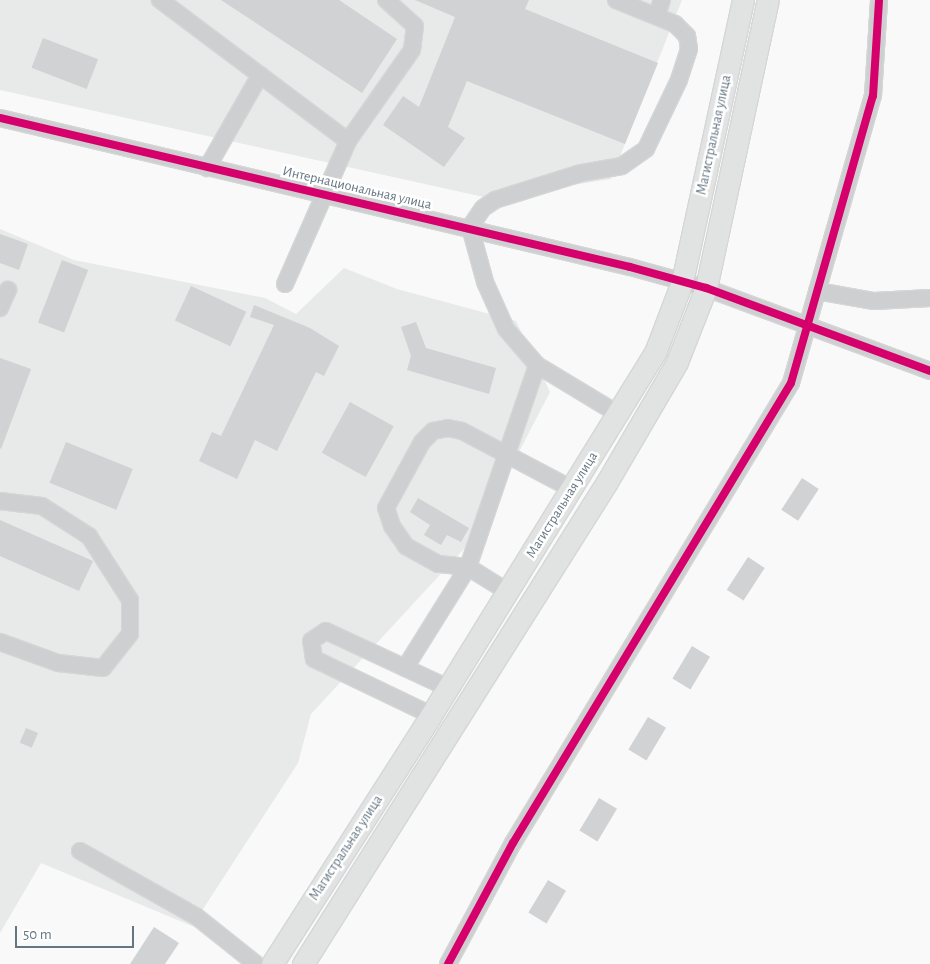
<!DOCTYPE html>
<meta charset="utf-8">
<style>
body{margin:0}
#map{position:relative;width:930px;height:964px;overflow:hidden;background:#f9f9f9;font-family:"Alegreya Sans",sans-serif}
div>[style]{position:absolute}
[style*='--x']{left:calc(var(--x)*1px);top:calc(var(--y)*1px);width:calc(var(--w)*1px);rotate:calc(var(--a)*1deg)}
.built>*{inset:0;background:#e8e9e9}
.building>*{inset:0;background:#d0d2d3;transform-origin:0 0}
.roads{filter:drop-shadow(1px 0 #d5d6d7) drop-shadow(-1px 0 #d5d6d7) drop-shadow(0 1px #d5d6d7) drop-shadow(0 -1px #d5d6d7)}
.minor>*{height:16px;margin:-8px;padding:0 8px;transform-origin:8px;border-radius:8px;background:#cecfd0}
.major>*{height:21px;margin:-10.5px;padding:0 10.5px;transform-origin:10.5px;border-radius:10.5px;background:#e1e2e2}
.cycleway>*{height:8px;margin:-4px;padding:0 4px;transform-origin:4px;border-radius:4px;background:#d6006c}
span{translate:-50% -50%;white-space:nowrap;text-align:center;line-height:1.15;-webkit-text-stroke:5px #fff;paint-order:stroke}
.street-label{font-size:14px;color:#657683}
.scale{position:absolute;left:15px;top:926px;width:119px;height:22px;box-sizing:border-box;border:2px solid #657683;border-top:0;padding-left:6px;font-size:15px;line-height:18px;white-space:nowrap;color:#657683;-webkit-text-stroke:4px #fff;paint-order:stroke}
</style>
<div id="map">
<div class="built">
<i style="clip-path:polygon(0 0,682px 0,611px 179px,488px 198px,0 90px)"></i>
<i style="clip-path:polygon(0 229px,74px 260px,265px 298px,296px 314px,344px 268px,397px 289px,516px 321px,550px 392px,475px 537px,311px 714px,298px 763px,192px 926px,41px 863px,0 933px)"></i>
</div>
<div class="building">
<i style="clip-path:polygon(221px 0,339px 0,397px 39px,362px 93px)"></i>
<i style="clip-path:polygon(415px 0,529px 0,525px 9px,658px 63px,625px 144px,467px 81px,448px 127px,465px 138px,444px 167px,383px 125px,403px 96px,419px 107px,455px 17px)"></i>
<i style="left:43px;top:38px;width:59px;height:32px;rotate:21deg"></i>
<i style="clip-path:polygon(0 234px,28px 244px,19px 270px,0 263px)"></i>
<i style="left:62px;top:260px;width:28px;height:67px;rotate:21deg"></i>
<i style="left:191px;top:286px;width:61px;height:38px;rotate:25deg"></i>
<i style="clip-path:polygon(254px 305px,310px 328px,339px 346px,324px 376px,316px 372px,277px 451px,255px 440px,237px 479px,199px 461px,212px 432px,221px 436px,274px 325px,250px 317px)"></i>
<i style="clip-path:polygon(416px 322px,426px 348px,496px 368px,489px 394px,407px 370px,411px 356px,401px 327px)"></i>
<i style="clip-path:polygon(0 358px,31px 369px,1px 449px,0 448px)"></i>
<i style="left:350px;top:402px;width:50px;height:58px;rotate:29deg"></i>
<i style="left:66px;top:442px;width:72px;height:44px;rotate:22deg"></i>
<i style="left:802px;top:478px;width:20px;height:38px;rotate:33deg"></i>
<i style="clip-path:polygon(418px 498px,469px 528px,461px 542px,447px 535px,441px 545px,424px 535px,430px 525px,410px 512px)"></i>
<i style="clip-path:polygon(0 520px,93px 561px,79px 591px,0 556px)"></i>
<i style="left:748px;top:557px;width:20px;height:39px;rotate:33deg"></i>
<i style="left:692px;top:646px;width:21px;height:38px;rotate:31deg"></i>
<i style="left:648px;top:717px;width:21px;height:38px;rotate:31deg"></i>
<i style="left:26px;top:728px;width:13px;height:16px;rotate:23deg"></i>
<i style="left:599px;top:798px;width:21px;height:38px;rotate:31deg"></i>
<i style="left:548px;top:880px;width:21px;height:38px;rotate:31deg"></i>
<i style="clip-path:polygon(154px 927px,179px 943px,165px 964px,130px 964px)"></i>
</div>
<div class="roads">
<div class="minor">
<i style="--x:160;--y:0;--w:235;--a:36.9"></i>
<i style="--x:616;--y:0;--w:64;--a:22.1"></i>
<i style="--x:675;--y:24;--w:17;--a:45"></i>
<i style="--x:687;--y:36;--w:13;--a:81"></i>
<i style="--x:689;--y:49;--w:33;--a:108"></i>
<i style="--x:679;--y:80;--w:76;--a:115.6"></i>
<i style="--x:646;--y:149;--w:29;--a:145"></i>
<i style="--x:622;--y:166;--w:42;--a:170.3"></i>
<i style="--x:581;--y:173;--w:90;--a:162.6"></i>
<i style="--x:495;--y:200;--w:14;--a:146"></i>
<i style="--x:483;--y:208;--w:23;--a:124"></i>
<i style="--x:470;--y:227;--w:57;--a:74.7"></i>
<i style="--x:485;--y:282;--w:51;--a:65.9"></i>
<i style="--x:506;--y:329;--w:48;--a:49.3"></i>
<i style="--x:537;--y:365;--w:95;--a:31.2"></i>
<i style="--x:657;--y:15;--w:16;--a:-72"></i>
<i style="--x:0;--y:118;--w:647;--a:13.31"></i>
<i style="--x:630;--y:267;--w:79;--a:15.4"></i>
<i style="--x:706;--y:288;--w:239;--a:20.3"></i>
<i style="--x:207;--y:168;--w:107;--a:-60.3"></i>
<i style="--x:285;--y:284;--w:156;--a:-66.2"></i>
<i style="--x:348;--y:141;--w:111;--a:-54.9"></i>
<i style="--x:412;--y:50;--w:24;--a:-83"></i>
<i style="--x:415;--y:26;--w:39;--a:-138"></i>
<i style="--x:817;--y:291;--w:58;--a:10"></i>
<i style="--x:874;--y:301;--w:56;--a:-3.1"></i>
<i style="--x:0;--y:308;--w:20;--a:-66"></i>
<i style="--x:0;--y:501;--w:42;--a:6.8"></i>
<i style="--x:42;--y:506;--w:56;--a:32.6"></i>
<i style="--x:89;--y:536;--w:76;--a:57.4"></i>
<i style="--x:130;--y:600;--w:34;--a:90"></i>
<i style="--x:130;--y:634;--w:43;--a:128.5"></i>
<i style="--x:103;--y:668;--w:45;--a:-173.7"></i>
<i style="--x:58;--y:663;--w:62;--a:-160.1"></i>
<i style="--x:508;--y:592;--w:47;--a:-148"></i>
<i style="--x:468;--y:567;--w:30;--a:-174"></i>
<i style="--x:438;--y:564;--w:37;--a:-151"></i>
<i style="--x:406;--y:546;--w:24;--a:-125"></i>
<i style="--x:392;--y:526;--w:19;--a:-108"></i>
<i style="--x:386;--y:508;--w:75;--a:-61.4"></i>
<i style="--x:422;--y:442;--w:16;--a:-45"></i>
<i style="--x:433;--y:431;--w:15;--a:-11"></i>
<i style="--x:448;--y:428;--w:14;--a:12"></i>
<i style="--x:462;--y:431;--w:124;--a:27.8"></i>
<i style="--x:405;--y:668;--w:119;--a:-58"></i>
<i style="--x:468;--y:567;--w:213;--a:-71.1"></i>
<i style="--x:431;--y:715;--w:130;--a:-154.4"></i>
<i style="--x:314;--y:659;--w:18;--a:-99"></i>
<i style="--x:311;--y:641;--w:18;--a:-34"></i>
<i style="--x:326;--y:631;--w:135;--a:25"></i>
<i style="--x:80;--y:851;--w:134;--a:29.4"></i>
<i style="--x:197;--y:917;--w:75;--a:38.5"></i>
<i style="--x:448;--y:964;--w:137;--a:-61.8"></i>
<i style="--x:513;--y:843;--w:537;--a:-58.85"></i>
<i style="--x:791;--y:383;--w:298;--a:-74.1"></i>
<i style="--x:873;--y:96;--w:96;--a:-86.4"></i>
</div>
<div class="major">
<i style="--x:272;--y:964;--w:295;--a:-57.4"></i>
<i style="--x:431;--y:715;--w:429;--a:-58.3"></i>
<i style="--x:656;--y:350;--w:73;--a:-69.1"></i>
<i style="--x:682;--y:282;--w:289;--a:-77.8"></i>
<i style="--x:303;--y:964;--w:570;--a:-57.76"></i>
<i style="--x:607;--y:482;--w:139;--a:-59.7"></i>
<i style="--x:677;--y:362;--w:79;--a:-68.6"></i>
<i style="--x:706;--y:288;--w:295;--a:-77.9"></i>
</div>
</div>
<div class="cycleway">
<i style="--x:0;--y:118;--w:647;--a:13.31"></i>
<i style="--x:630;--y:267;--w:79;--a:15.4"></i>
<i style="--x:706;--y:288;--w:239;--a:20.3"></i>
<i style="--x:448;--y:964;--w:137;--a:-61.8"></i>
<i style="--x:513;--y:843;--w:537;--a:-58.85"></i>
<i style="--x:791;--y:383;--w:298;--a:-74.1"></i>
<i style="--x:873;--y:96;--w:96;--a:-86.4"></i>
</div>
<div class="street-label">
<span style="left:714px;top:135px;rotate:-78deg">Магистральная улица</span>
<span style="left:357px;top:188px;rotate:13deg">Интернациональная улица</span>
<span style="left:562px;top:505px;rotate:-58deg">Магистральная улица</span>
<span style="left:346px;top:848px;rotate:-57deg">Магистральная улица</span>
</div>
<div class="scale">50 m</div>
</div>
